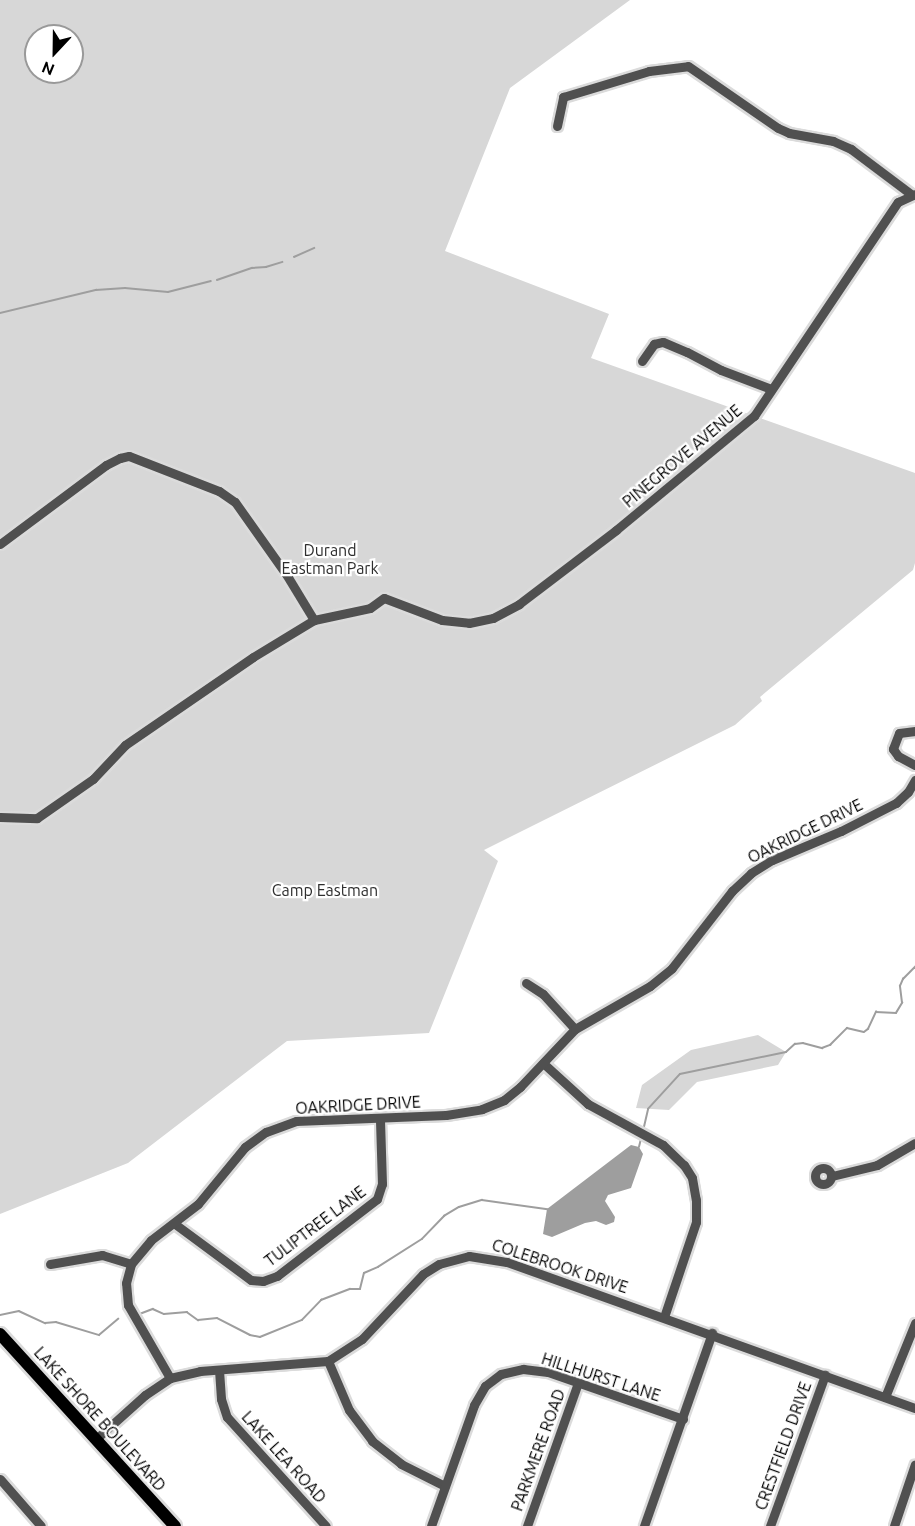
<!DOCTYPE html>
<style>
body{margin:0}
#map{position:relative;width:915px;height:1526px;overflow:hidden;background:#fff;font-family:Ubuntu,sans-serif}
div>[style]{position:absolute}
[style*='--x']{left:calc(var(--x)*1px);top:calc(var(--y)*1px);width:calc(var(--w)*1px);rotate:calc(var(--a)*1deg)}
.green>*{inset:0;background:#d7d7d7}
.water>*{inset:0;background:#9e9e9e}
.stream>*{height:1.5px;margin:-0.75px;padding:0 0.75px;transform-origin:0.75px;border-radius:0.75px;background:#9e9e9e}
.roads{filter:drop-shadow(2px 0 #dbdbdb) drop-shadow(-2px 0 #dbdbdb) drop-shadow(0 2px #dbdbdb) drop-shadow(0 -2px #dbdbdb)}
.minor>*{height:9px;margin:-4.5px;padding:0 4.5px;transform-origin:4.5px;border-radius:4.5px;background:#505050}
.minor>.ring{margin:-4.5px;padding:0;box-sizing:content-box;background:none;border:9px solid #505050;border-radius:50%}
.major>*{height:12px;margin:-6px;padding:0 6px;transform-origin:6px;border-radius:6px;background:#000}
span{translate:-50% -50%;white-space:nowrap;text-align:center;line-height:1.15;-webkit-text-stroke:4.5px #fff;paint-order:stroke}
.street-label{font-size:16px;color:#000}
.park-label{font-size:16px;color:#2e2e2e}
.north{position:absolute;left:24px;top:24px;width:60px;height:60px;box-sizing:border-box;background:#fff;border:2px solid #999;border-radius:50%;rotate:202deg;font-size:16px;font-weight:700;line-height:24px;text-align:center;color:#000}
.north::after{content:'';display:block;margin:auto;width:21px;height:27px;background:#000;clip-path:polygon(50% 0,100% 100%,50% 72%,0 100%)}
</style>
<div id="map">
<div class="green">
<i style="clip-path:polygon(evenodd,0 0,630px 0,510px 88px,445px 251px,609px 314px,591px 358px,915px 473px,915px 563px,913px 570px,760px 697px,762px 701px,735px 725px,484px 850px,498px 861px,429px 1033px,287px 1041px,128px 1163px,0 1214px,0 0,36px 36px,72px 36px,72px 72px,36px 72px,36px 36px)"></i>
<i style="clip-path:polygon(758px 1035px,786px 1052px,778px 1065px,697px 1082px,669px 1110px,636px 1108px,642px 1085px,691px 1050px)"></i>
</div>
<div class="water">
<i style="clip-path:polygon(631px 1145px,639px 1147px,643px 1154px,631px 1188px,608px 1195px,605px 1201px,615px 1217px,614px 1222px,606px 1225px,596px 1221px,585px 1223px,552px 1237px,543px 1234px,547px 1209px)"></i>
</div>
<div class="stream">
<i style="--x:294;--y:257;--w:22;--a:-24"></i>
<i style="--x:217;--y:280;--w:37;--a:-19"></i>
<i style="--x:252;--y:268;--w:14;--a:-4"></i>
<i style="--x:266;--y:267;--w:17;--a:-17"></i>
<i style="--x:0;--y:313;--w:99;--a:-13.5"></i>
<i style="--x:96;--y:290;--w:29;--a:-4"></i>
<i style="--x:125;--y:288;--w:43;--a:5.3"></i>
<i style="--x:168;--y:292;--w:44;--a:-14.3"></i>
<i style="--x:644;--y:1127;--w:18;--a:-77"></i>
<i style="--x:648;--y:1109;--w:47;--a:-47.6"></i>
<i style="--x:680;--y:1074;--w:108;--a:-11.7"></i>
<i style="--x:786;--y:1052;--w:12;--a:-42"></i>
<i style="--x:795;--y:1044;--w:8;--a:-7"></i>
<i style="--x:803;--y:1043;--w:20;--a:15"></i>
<i style="--x:822;--y:1048;--w:9;--a:-21"></i>
<i style="--x:830;--y:1045;--w:24;--a:-45"></i>
<i style="--x:847;--y:1028;--w:17;--a:13"></i>
<i style="--x:864;--y:1032;--w:5;--a:-37"></i>
<i style="--x:868;--y:1029;--w:19;--a:-65"></i>
<i style="--x:876;--y:1012;--w:20;--a:3"></i>
<i style="--x:896;--y:1013;--w:12;--a:-59"></i>
<i style="--x:902;--y:1003;--w:17;--a:-97"></i>
<i style="--x:900;--y:986;--w:8;--a:-67"></i>
<i style="--x:903;--y:979;--w:17;--a:-45"></i>
<i style="--x:639;--y:1147;--w:8;--a:-76"></i>
<i style="--x:0;--y:1315;--w:19;--a:-12"></i>
<i style="--x:19;--y:1311;--w:29;--a:25"></i>
<i style="--x:45;--y:1323;--w:11;--a:-5"></i>
<i style="--x:56;--y:1322;--w:45;--a:16.8"></i>
<i style="--x:99;--y:1335;--w:25;--a:-40"></i>
<i style="--x:137;--y:1315;--w:17;--a:-21"></i>
<i style="--x:153;--y:1309;--w:12;--a:24"></i>
<i style="--x:164;--y:1314;--w:23;--a:-5"></i>
<i style="--x:187;--y:1312;--w:14;--a:36"></i>
<i style="--x:198;--y:1320;--w:19;--a:-6"></i>
<i style="--x:217;--y:1318;--w:37;--a:27"></i>
<i style="--x:250;--y:1335;--w:10;--a:11"></i>
<i style="--x:260;--y:1337;--w:45;--a:-22"></i>
<i style="--x:302;--y:1320;--w:28;--a:-46"></i>
<i style="--x:321;--y:1300;--w:31;--a:-21"></i>
<i style="--x:350;--y:1289;--w:10;--a:0"></i>
<i style="--x:360;--y:1289;--w:16;--a:-76"></i>
<i style="--x:364;--y:1273;--w:15;--a:-23"></i>
<i style="--x:378;--y:1267;--w:52;--a:-32.5"></i>
<i style="--x:422;--y:1239;--w:32;--a:-46"></i>
<i style="--x:444;--y:1216;--w:17;--a:-31"></i>
<i style="--x:459;--y:1207;--w:24;--a:-17"></i>
<i style="--x:482;--y:1200;--w:66;--a:7.9"></i>
</div>
<div class="roads">
<div class="minor">
<i style="--x:557;--y:126;--w:30;--a:-78"></i>
<i style="--x:563;--y:97;--w:90;--a:-16.8"></i>
<i style="--x:649;--y:71;--w:39;--a:-7"></i>
<i style="--x:688;--y:66;--w:109;--a:34.6"></i>
<i style="--x:778;--y:128;--w:12;--a:24"></i>
<i style="--x:789;--y:133;--w:45;--a:10.3"></i>
<i style="--x:833;--y:141;--w:20;--a:24"></i>
<i style="--x:851;--y:149;--w:76;--a:37"></i>
<i style="--x:642;--y:361;--w:21;--a:-55"></i>
<i style="--x:654;--y:344;--w:9;--a:-13"></i>
<i style="--x:663;--y:342;--w:26;--a:23"></i>
<i style="--x:687;--y:352;--w:38;--a:28"></i>
<i style="--x:721;--y:370;--w:53;--a:20.8"></i>
<i style="--x:0;--y:544;--w:132;--a:-36.7"></i>
<i style="--x:106;--y:465;--w:16;--a:-27"></i>
<i style="--x:120;--y:458;--w:9;--a:-13"></i>
<i style="--x:129;--y:456;--w:97;--a:21.3"></i>
<i style="--x:219;--y:491;--w:19;--a:35"></i>
<i style="--x:235;--y:502;--w:88;--a:54.7"></i>
<i style="--x:286;--y:574;--w:54;--a:58.7"></i>
<i style="--x:915;--y:731;--w:16;--a:173"></i>
<i style="--x:899;--y:733;--w:17;--a:111"></i>
<i style="--x:893;--y:749;--w:9;--a:54"></i>
<i style="--x:898;--y:756;--w:19;--a:28"></i>
<i style="--x:0;--y:817;--w:37;--a:2"></i>
<i style="--x:37;--y:818;--w:68;--a:-34.9"></i>
<i style="--x:93;--y:779;--w:47;--a:-46.7"></i>
<i style="--x:125;--y:745;--w:155;--a:-34.5"></i>
<i style="--x:253;--y:657;--w:71;--a:-31.2"></i>
<i style="--x:314;--y:620;--w:57;--a:-12.1"></i>
<i style="--x:370;--y:608;--w:17;--a:-36"></i>
<i style="--x:384;--y:598;--w:62;--a:20.8"></i>
<i style="--x:442;--y:620;--w:27;--a:6"></i>
<i style="--x:469;--y:623;--w:25;--a:-12"></i>
<i style="--x:493;--y:618;--w:30;--a:-28"></i>
<i style="--x:519;--y:604;--w:122;--a:-37.3"></i>
<i style="--x:616;--y:530;--w:179;--a:-39.6"></i>
<i style="--x:754;--y:416;--w:258;--a:-56.1"></i>
<i style="--x:898;--y:202;--w:19;--a:-25"></i>
<i style="--x:526;--y:983;--w:20;--a:33"></i>
<i style="--x:543;--y:994;--w:47;--a:47.6"></i>
<i style="--x:543;--y:1063;--w:61;--a:42.3"></i>
<i style="--x:588;--y:1104;--w:85;--a:28.7"></i>
<i style="--x:663;--y:1145;--w:29;--a:44"></i>
<i style="--x:684;--y:1165;--w:15;--a:58"></i>
<i style="--x:692;--y:1178;--w:22;--a:80"></i>
<i style="--x:696;--y:1200;--w:22;--a:90"></i>
<i style="--x:696;--y:1222;--w:100;--a:108.6"></i>
<i class="ring" style="left:815px;top:1168px;width:7px;height:7px"></i>
<i style="--x:832;--y:1176;--w:46;--a:-13.7"></i>
<i style="--x:877;--y:1165;--w:44;--a:-30.1"></i>
<i style="--x:175;--y:1224;--w:94;--a:36.4"></i>
<i style="--x:251;--y:1280;--w:12;--a:5"></i>
<i style="--x:263;--y:1281;--w:15;--a:-20"></i>
<i style="--x:277;--y:1276;--w:126;--a:-37.6"></i>
<i style="--x:377;--y:1199;--w:16;--a:-72"></i>
<i style="--x:382;--y:1184;--w:65;--a:-91.8"></i>
<i style="--x:50;--y:1264;--w:53;--a:-9.8"></i>
<i style="--x:102;--y:1255;--w:30;--a:17"></i>
<i style="--x:328;--y:1361;--w:53;--a:66.8"></i>
<i style="--x:349;--y:1410;--w:39;--a:53"></i>
<i style="--x:372;--y:1441;--w:37;--a:38"></i>
<i style="--x:401;--y:1464;--w:49;--a:26.6"></i>
<i style="--x:219;--y:1370;--w:29;--a:86"></i>
<i style="--x:221;--y:1399;--w:19;--a:72"></i>
<i style="--x:227;--y:1417;--w:147;--a:47.8"></i>
<i style="--x:170;--y:1378;--w:84;--a:-119.9"></i>
<i style="--x:128;--y:1305;--w:22;--a:-95"></i>
<i style="--x:126;--y:1283;--w:20;--a:-75"></i>
<i style="--x:131;--y:1264;--w:31;--a:-50"></i>
<i style="--x:151;--y:1240;--w:59;--a:-37.5"></i>
<i style="--x:198;--y:1204;--w:74;--a:-50.5"></i>
<i style="--x:245;--y:1147;--w:26;--a:-36"></i>
<i style="--x:266;--y:1132;--w:32;--a:-20"></i>
<i style="--x:296;--y:1121;--w:150;--a:-2.3"></i>
<i style="--x:446;--y:1115;--w:36;--a:-9"></i>
<i style="--x:482;--y:1109;--w:24;--a:-22"></i>
<i style="--x:504;--y:1100;--w:21;--a:-39"></i>
<i style="--x:520;--y:1087;--w:80;--a:-46.5"></i>
<i style="--x:575;--y:1029;--w:86;--a:-29.8"></i>
<i style="--x:650;--y:986;--w:28;--a:-39"></i>
<i style="--x:672;--y:968;--w:98;--a:-52.1"></i>
<i style="--x:732;--y:891;--w:26;--a:-43"></i>
<i style="--x:751;--y:873;--w:25;--a:-32"></i>
<i style="--x:772;--y:860;--w:75;--a:-22.8"></i>
<i style="--x:841;--y:831;--w:62;--a:-27"></i>
<i style="--x:896;--y:803;--w:16;--a:-43"></i>
<i style="--x:908;--y:792;--w:14;--a:-60"></i>
<i style="--x:885;--y:1397;--w:80;--a:-67.9"></i>
<i style="--x:96;--y:1439;--w:66;--a:-41.9"></i>
<i style="--x:145;--y:1395;--w:30;--a:-34"></i>
<i style="--x:170;--y:1378;--w:31;--a:-13"></i>
<i style="--x:200;--y:1371;--w:128;--a:-4.5"></i>
<i style="--x:328;--y:1361;--w:40;--a:-32.9"></i>
<i style="--x:362;--y:1339;--w:89;--a:-46.8"></i>
<i style="--x:423;--y:1274;--w:19;--a:-32"></i>
<i style="--x:439;--y:1264;--w:31;--a:-15"></i>
<i style="--x:469;--y:1256;--w:38;--a:9"></i>
<i style="--x:507;--y:1262;--w:433;--a:19.7"></i>
<i style="--x:0;--y:1479;--w:62;--a:48.9"></i>
<i style="--x:431;--y:1526;--w:128;--a:-70.4"></i>
<i style="--x:474;--y:1405;--w:22;--a:-60"></i>
<i style="--x:485;--y:1386;--w:20;--a:-37"></i>
<i style="--x:501;--y:1374;--w:23;--a:-13"></i>
<i style="--x:523;--y:1369;--w:25;--a:7"></i>
<i style="--x:548;--y:1372;--w:143;--a:19.2"></i>
<i style="--x:527;--y:1526;--w:152;--a:-70.4"></i>
<i style="--x:644;--y:1526;--w:205;--a:-70.6"></i>
<i style="--x:770;--y:1526;--w:161;--a:-70"></i>
<i style="--x:894;--y:1526;--w:65;--a:-71.3"></i>
</div>
<div class="major">
<i style="--x:0;--y:1334;--w:260;--a:47.7"></i>
</div>
</div>
<div class="street-label">
<span style="left:682px;top:456px;rotate:-40deg">PINEGROVE AVENUE</span>
<span style="left:805px;top:831px;rotate:-26deg">OAKRIDGE DRIVE</span>
<span style="left:358px;top:1105px;rotate:-3deg">OAKRIDGE DRIVE</span>
<span style="left:315px;top:1226px;rotate:-37deg">TULIPTREE LANE</span>
<span style="left:560px;top:1266px;rotate:18deg">COLEBROOK DRIVE</span>
<span style="left:601px;top:1377px;rotate:18deg">HILLHURST LANE</span>
<span style="left:100px;top:1419px;rotate:48deg">LAKE SHORE BOULEVARD</span>
<span style="left:783px;top:1446px;rotate:-70deg">CRESTFIELD DRIVE</span>
<span style="left:538px;top:1450px;rotate:-70deg">PARKMERE ROAD</span>
<span style="left:284px;top:1457px;rotate:48deg">LAKE LEA ROAD</span>
</div>
<div class="park-label">
<span style="left:330px;top:559px">Durand<br>Eastman Park</span>
<span style="left:325px;top:890px">Camp Eastman</span>
</div>
<div class="north">N</div>
</div>
